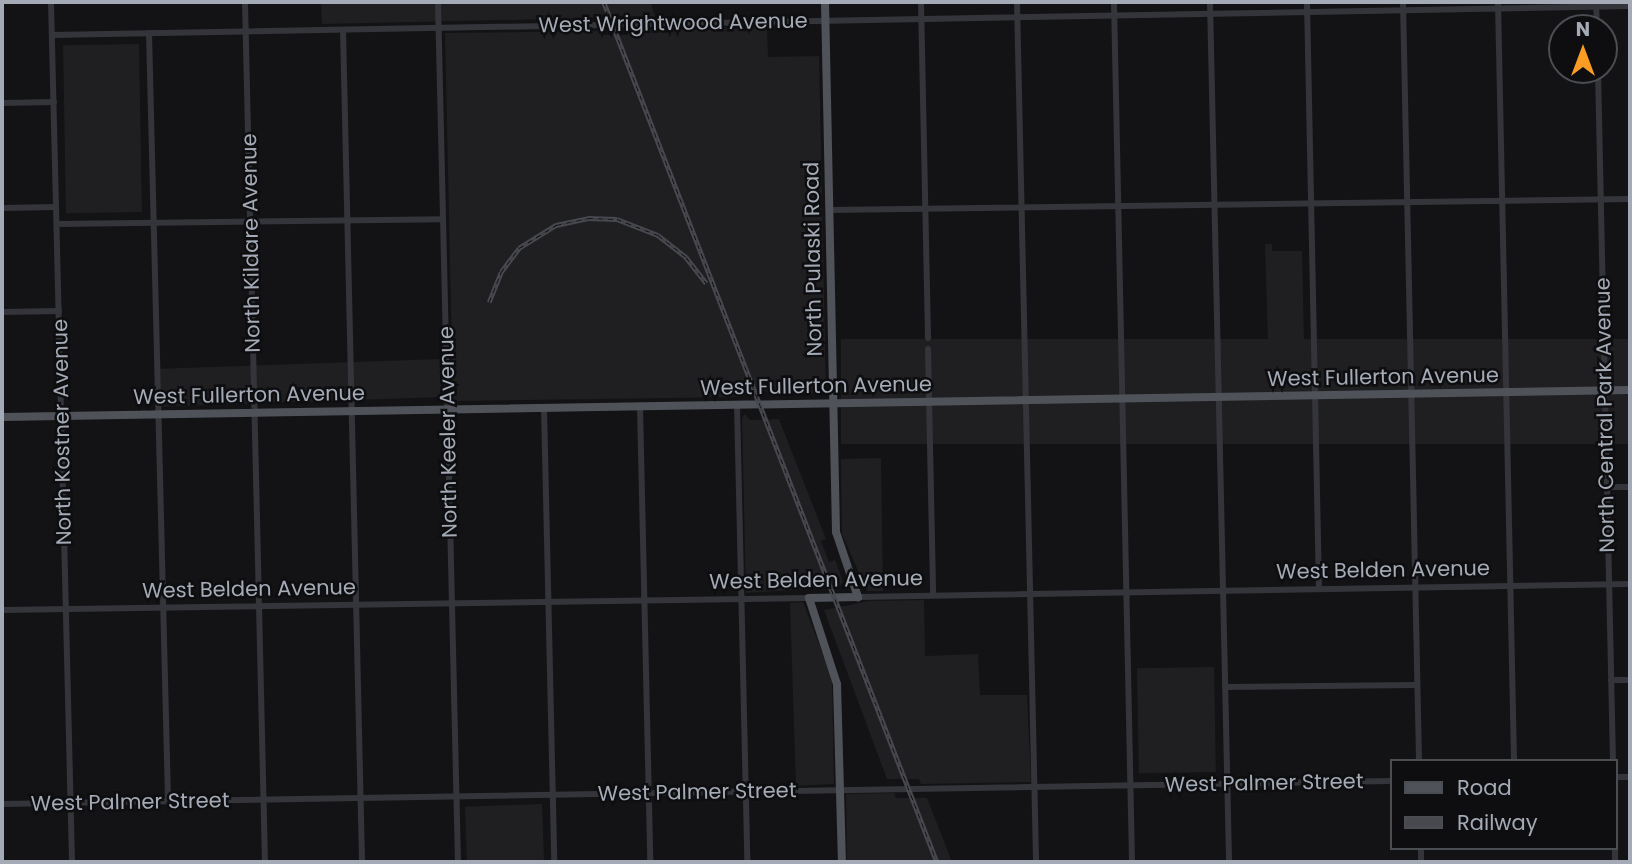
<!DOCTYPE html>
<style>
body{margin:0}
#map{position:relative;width:1632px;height:864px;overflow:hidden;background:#131315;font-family:Poppins,sans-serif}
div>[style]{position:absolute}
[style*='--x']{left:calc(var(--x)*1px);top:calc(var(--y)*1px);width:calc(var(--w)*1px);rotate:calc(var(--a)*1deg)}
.built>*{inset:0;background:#1f1f22;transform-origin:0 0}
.minor>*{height:6px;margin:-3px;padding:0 3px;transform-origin:3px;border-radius:3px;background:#34353a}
.major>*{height:8px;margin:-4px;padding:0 4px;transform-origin:4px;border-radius:4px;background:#4f5359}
.rail>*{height:4.5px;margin-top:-2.25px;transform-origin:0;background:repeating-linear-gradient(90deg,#0e0e10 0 5px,#47494f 0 10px);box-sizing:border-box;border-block:2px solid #47494f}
span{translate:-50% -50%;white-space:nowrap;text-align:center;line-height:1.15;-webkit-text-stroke:5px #0e0e10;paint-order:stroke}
.street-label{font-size:21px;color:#a4abb6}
.frame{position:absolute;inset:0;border:4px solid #a4abb6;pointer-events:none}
.legend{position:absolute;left:1390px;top:759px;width:228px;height:91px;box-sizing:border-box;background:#0e0e10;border:2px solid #4a4d52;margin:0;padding:9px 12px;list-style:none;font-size:21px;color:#a4abb6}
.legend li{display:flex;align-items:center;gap:14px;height:35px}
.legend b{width:35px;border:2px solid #4a4d52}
.north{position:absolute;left:1548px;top:14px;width:70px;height:70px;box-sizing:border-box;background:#0e0e10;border:2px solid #4a4d52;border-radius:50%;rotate:0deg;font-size:19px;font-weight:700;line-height:28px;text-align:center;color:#a4abb6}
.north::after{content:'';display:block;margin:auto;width:24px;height:32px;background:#fb9c24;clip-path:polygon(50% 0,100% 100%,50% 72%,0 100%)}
</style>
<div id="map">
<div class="built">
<i style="clip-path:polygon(321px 2px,650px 2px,656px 18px,594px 14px,593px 18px,322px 24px)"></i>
<i style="clip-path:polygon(767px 28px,768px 57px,819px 56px,826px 393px,773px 395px,771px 391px,749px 390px,739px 391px,739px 397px,453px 401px,445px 33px,602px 31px,602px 35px,628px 35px,628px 30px)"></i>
<i style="left:139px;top:44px;width:168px;height:76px;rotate:89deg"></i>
<i style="clip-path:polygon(1265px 244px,1272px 244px,1272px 251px,1302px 251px,1304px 341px,1268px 342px)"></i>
<i style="left:1630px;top:339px;width:105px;height:789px;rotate:90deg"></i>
<i style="left:440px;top:359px;width:38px;height:280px;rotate:88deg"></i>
<i style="clip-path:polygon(745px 414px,750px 420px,779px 419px,826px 539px,821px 541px,829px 562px,835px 560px,843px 582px,839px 587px,746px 593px,742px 418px)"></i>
<i style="clip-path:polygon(881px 458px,883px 591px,867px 591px,842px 534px,841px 459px)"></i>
<i style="clip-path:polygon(924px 600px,925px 656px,978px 654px,980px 695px,1027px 695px,1031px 782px,921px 784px,919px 779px,887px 779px,824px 610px,869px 601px)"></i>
<i style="clip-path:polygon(803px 602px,832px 678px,834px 784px,796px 786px,790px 603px)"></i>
<i style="left:1214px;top:667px;width:105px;height:77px;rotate:89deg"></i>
<i style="clip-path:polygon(894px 793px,896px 798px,927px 798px,952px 862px,847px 862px,846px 794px)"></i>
<i style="left:542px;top:804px;width:58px;height:77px;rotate:88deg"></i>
</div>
<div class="minor">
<i style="--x:51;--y:2;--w:860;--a:88.6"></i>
<i style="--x:245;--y:2;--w:860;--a:88.67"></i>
<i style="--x:438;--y:2;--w:860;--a:88.67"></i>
<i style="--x:921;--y:2;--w:336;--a:88.8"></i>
<i style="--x:1017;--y:2;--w:860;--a:88.73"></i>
<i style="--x:1114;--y:2;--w:860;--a:88.8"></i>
<i style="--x:1210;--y:2;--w:860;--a:88.73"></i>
<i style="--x:1307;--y:2;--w:587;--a:88.83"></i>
<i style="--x:1403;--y:2;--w:759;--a:88.79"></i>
<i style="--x:1498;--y:2;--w:759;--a:88.79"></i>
<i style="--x:1596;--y:2;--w:26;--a:88"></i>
<i style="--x:343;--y:30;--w:832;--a:88.69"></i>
<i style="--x:149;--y:33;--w:768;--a:88.58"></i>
<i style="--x:52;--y:35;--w:1578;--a:-1.05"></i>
<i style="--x:1598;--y:70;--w:691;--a:88.76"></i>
<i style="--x:2;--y:103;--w:52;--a:-1.1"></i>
<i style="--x:2;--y:208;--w:54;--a:-1.1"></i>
<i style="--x:830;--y:210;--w:800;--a:-0.79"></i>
<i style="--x:57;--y:224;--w:386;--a:-0.7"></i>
<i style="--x:2;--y:312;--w:57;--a:-1"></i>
<i style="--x:928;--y:349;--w:246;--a:88.8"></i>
<i style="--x:737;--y:405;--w:457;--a:88.7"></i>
<i style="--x:640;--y:407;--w:455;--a:88.7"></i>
<i style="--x:544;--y:408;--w:454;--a:88.7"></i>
<i style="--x:1606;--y:487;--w:24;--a:0"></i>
<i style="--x:858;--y:597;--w:772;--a:-0.96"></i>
<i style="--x:2;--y:610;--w:807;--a:-0.85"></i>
<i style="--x:1611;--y:680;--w:19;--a:0"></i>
<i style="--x:1225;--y:687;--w:192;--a:-0.6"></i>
<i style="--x:1616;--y:777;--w:14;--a:0"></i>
<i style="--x:2;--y:804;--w:1390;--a:-0.95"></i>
<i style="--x:1421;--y:848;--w:14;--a:90"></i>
<i style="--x:1615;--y:848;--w:14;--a:90"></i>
</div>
<div class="major">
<i style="--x:825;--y:2;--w:530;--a:88.81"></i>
<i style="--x:836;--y:532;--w:69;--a:71.3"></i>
<i style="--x:858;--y:597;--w:49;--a:178.8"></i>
<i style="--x:809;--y:598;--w:90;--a:72"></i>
<i style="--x:837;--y:684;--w:178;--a:88.4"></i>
<i style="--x:2;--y:417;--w:1628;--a:-0.95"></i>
</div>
<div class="rail">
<i style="--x:604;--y:2;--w:922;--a:68.83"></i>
<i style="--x:489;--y:302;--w:32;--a:-68"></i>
<i style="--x:501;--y:272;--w:30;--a:-53"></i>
<i style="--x:519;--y:248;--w:44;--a:-31.9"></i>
<i style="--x:556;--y:225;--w:33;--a:-12"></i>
<i style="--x:588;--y:218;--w:29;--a:2"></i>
<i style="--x:617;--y:219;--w:44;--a:21.3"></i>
<i style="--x:658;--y:235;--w:36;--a:38"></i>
<i style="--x:686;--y:257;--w:33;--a:52"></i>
</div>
<div class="street-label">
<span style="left:673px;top:23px;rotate:-1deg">West Wrightwood Avenue</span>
<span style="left:251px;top:243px;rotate:-91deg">North Kildare Avenue</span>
<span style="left:813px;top:259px;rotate:-91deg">North Pulaski Road</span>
<span style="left:1383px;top:377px;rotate:-1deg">West Fullerton Avenue</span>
<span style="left:816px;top:386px;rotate:-1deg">West Fullerton Avenue</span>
<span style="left:249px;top:395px;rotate:-1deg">West Fullerton Avenue</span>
<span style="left:1605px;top:415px;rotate:-91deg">North Central Park Avenue</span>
<span style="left:62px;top:432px;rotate:-91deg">North Kostner Avenue</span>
<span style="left:448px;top:432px;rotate:-91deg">North Keeler Avenue</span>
<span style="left:1383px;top:570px;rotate:-1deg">West Belden Avenue</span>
<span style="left:816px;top:580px;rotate:-1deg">West Belden Avenue</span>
<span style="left:249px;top:589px;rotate:-1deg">West Belden Avenue</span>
<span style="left:1264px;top:783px;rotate:-1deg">West Palmer Street</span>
<span style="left:697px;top:792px;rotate:-1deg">West Palmer Street</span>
<span style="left:130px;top:802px;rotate:-1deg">West Palmer Street</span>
</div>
<div class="frame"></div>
<ul class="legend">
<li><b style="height:9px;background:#4f5359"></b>Road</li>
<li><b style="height:9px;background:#47494f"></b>Railway</li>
</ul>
<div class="north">N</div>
</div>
